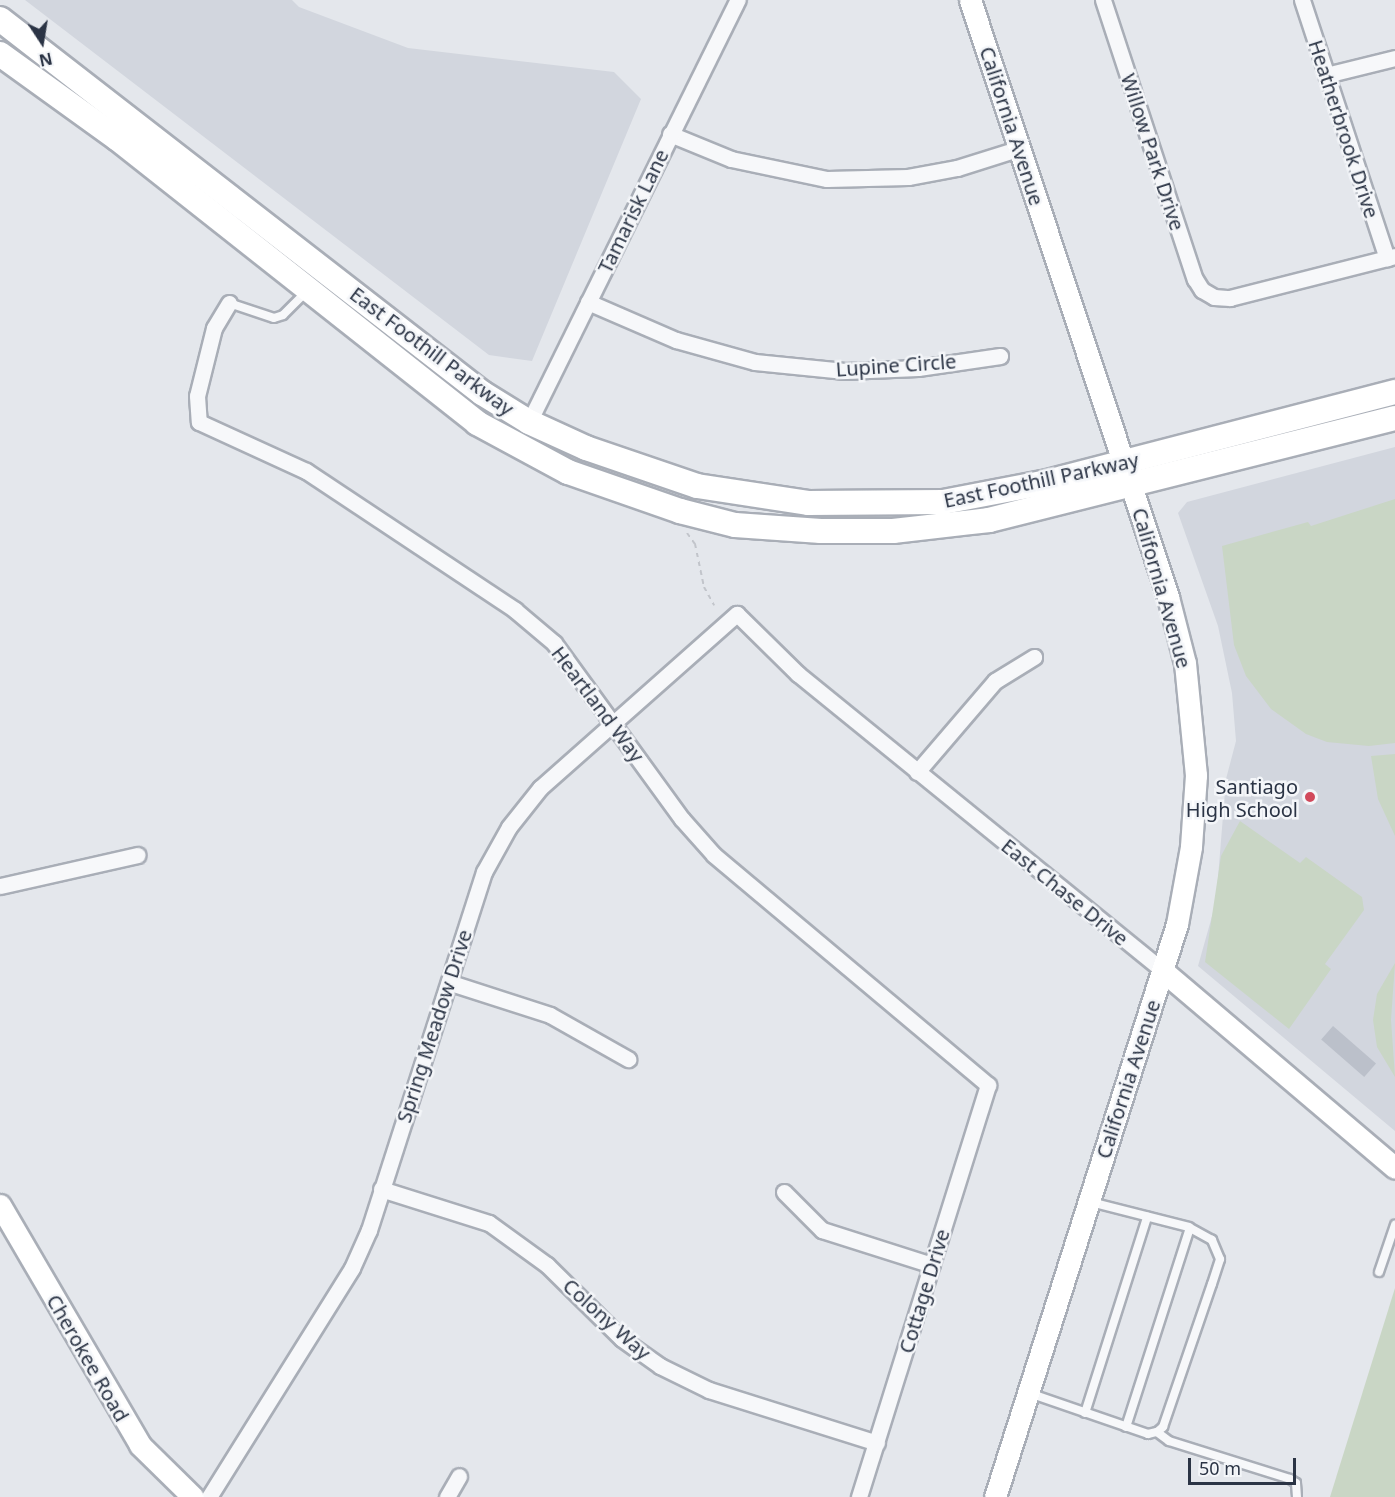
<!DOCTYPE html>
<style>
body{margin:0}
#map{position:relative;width:1395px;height:1497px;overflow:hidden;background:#e4e7ec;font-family:"Noto Sans",sans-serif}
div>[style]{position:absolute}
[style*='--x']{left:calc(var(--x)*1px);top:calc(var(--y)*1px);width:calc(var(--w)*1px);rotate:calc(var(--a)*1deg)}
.built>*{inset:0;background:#d2d6de}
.green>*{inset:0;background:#c9d6c5}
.building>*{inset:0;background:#bbc0ca;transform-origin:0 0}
.path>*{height:2px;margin-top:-1px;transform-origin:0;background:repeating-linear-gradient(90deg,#c2c5cb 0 4.5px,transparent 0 9px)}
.roads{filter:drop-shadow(2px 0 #a9aeb7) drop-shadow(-2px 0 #a9aeb7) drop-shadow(0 2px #a9aeb7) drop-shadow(0 -2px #a9aeb7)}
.lane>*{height:8px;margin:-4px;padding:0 4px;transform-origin:4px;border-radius:4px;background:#f7f8fa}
.street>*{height:15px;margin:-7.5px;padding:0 7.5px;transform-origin:7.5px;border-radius:7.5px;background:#f7f8fa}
.secondary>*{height:21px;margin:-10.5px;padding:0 10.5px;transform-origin:10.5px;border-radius:10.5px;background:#fff}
.primary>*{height:24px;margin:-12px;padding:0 12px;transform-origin:12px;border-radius:12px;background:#fff}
.dots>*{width:16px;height:16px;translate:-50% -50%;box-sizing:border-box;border:3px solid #f4f6f9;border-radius:50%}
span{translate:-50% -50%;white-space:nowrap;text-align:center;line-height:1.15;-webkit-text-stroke:5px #f4f6f9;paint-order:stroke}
.street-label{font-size:20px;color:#2b3445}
.poi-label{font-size:20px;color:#2b3445}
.right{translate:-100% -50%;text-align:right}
.north{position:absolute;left:12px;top:12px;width:60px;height:60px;-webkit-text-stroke:4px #f4f6f9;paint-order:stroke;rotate:168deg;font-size:16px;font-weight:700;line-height:24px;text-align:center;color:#2b3445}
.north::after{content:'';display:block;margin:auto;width:21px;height:27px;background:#2b3445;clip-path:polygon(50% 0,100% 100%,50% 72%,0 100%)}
.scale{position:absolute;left:1188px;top:1458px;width:108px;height:27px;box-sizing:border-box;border:3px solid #2b3445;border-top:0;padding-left:8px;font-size:18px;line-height:21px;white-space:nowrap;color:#2b3445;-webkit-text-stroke:4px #f4f6f9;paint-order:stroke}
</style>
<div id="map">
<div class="built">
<i style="clip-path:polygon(25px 0,292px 0,299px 7px,408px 48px,614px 72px,641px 99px,532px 361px,489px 355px)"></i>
<i style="clip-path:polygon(1395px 447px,1395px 1131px,1198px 966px,1216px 902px,1226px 779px,1236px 741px,1232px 693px,1218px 626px,1178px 513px,1187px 502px)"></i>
</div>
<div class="green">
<i style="clip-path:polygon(1395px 499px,1395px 743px,1369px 746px,1327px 742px,1306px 734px,1271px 709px,1246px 676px,1234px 645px,1222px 546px,1308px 522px,1311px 526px)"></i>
<i style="clip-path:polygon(1395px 754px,1395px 836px,1378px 799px,1371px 756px)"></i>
<i style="clip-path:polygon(1240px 821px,1300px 863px,1306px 857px,1362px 897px,1364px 910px,1325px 964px,1331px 969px,1289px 1029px,1205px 962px,1221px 856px)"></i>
<i style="clip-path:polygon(1395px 963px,1391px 1020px,1395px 1077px,1377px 1047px,1373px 1020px,1377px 994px)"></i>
<i style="clip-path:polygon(1395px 1288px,1395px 1497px,1330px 1497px)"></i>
</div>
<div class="building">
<i style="left:1333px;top:1026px;width:57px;height:18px;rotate:41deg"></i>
</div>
<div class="path">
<i style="--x:687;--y:533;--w:14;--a:54"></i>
<i style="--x:695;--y:544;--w:44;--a:78.2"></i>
<i style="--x:704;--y:587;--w:21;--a:61"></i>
</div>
<div class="roads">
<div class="lane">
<i style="--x:229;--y:303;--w:47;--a:18.4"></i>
<i style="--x:274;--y:318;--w:9;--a:-18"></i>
<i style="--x:283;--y:315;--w:34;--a:-45"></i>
<i style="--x:1379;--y:1272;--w:50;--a:-71.2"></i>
<i style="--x:1029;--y:1393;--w:126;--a:19"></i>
<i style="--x:1148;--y:1434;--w:9;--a:-13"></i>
<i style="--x:1157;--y:1432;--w:8;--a:-40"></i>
<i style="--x:1163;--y:1427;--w:151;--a:-71.1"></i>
<i style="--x:1212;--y:1284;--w:26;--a:-72"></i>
<i style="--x:1220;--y:1259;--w:21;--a:-113"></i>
<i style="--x:1212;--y:1240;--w:26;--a:-151"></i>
<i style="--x:1189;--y:1227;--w:102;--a:-165.8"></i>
<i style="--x:1085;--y:1413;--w:206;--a:-72.4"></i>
<i style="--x:1126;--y:1427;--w:209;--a:-72.2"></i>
<i style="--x:1157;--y:1432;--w:15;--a:37"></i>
<i style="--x:1169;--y:1441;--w:127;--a:17.4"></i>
<i style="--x:1290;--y:1479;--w:7;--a:34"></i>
<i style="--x:1296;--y:1483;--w:14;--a:86"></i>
</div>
<div class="street">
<i style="--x:1103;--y:0;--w:294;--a:71.8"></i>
<i style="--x:1195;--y:279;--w:13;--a:58"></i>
<i style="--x:1202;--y:290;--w:14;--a:30"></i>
<i style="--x:1214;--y:297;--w:16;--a:4"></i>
<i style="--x:1230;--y:298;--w:170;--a:-14.3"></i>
<i style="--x:1302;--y:0;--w:272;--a:71.8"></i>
<i style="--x:1326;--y:75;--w:71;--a:-13.8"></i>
<i style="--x:670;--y:134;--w:66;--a:22.3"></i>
<i style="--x:731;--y:159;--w:98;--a:11.8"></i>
<i style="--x:827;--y:179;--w:81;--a:-1.4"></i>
<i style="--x:908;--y:177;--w:50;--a:-10.4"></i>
<i style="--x:957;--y:168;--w:67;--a:-17.4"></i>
<i style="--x:588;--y:302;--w:96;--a:23.4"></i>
<i style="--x:676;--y:340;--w:82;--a:15.6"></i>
<i style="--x:755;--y:362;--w:90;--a:5.7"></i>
<i style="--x:845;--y:371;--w:73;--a:-2.4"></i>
<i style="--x:918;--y:368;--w:83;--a:-8.3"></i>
<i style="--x:229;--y:303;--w:29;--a:121"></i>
<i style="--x:214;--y:328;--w:70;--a:104"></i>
<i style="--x:197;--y:396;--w:26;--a:86"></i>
<i style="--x:199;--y:422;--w:118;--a:24.6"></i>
<i style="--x:306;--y:471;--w:251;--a:33.6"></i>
<i style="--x:515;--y:610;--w:51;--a:40.2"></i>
<i style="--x:554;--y:643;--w:218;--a:54"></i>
<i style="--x:682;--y:819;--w:48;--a:48.4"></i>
<i style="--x:714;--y:855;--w:358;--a:40"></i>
<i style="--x:988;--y:1085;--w:432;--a:107.4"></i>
<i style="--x:529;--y:422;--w:471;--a:-63.7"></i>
<i style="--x:917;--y:772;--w:120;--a:-49.4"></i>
<i style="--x:995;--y:681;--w:46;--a:-31.6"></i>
<i style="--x:0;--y:886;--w:141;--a:-12.7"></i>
<i style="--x:451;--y:983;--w:104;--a:17.9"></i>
<i style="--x:550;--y:1015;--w:90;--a:29.4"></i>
<i style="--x:381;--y:1189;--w:113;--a:17.5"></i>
<i style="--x:489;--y:1223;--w:72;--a:35.9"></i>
<i style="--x:547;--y:1265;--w:105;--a:44.6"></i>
<i style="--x:622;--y:1339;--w:47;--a:35.4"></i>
<i style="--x:660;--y:1366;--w:55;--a:26.1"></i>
<i style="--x:709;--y:1390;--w:176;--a:17.5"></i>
<i style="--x:784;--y:1192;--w:54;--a:45"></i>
<i style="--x:822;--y:1230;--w:115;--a:17.7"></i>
<i style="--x:209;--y:1497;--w:270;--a:-58"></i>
<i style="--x:352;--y:1268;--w:42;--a:-65.9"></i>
<i style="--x:369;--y:1230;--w:376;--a:-72.2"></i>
<i style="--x:484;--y:872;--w:51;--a:-60.9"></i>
<i style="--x:509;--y:827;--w:50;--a:-51.5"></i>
<i style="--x:540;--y:788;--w:263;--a:-41.5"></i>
<i style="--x:737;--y:614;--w:86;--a:44.5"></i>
<i style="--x:798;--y:674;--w:471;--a:39.1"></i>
<i style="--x:447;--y:1497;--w:24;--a:-60"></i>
</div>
<div class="secondary">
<i style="--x:970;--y:0;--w:629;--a:71.65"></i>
<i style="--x:1168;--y:597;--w:68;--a:75.6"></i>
<i style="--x:1185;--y:663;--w:113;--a:84.4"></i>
<i style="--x:1196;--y:775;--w:72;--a:94"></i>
<i style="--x:1191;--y:847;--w:78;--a:100.3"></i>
<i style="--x:1177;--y:924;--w:601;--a:107.62"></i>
<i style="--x:1163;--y:971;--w:304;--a:40.3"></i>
<i style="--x:0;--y:1205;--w:278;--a:59.7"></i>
<i style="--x:140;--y:1445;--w:74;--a:44.5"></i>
</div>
<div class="primary">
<i style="--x:0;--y:19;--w:610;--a:37.81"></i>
<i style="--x:482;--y:393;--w:55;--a:31.7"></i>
<i style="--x:529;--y:422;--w:63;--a:24.5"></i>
<i style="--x:586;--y:448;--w:117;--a:18.9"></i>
<i style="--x:697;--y:486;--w:112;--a:8.7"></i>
<i style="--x:808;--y:503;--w:135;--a:-0.4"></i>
<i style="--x:943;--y:502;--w:102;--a:-10.8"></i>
<i style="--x:1043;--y:483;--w:364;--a:-14.5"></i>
<i style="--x:0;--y:54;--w:145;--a:35.8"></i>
<i style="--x:118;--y:139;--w:458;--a:38.3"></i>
<i style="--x:477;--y:423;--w:103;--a:28.3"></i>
<i style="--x:568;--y:472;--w:119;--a:19.2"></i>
<i style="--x:680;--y:511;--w:57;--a:14.3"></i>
<i style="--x:735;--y:525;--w:86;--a:4"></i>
<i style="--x:821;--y:531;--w:72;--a:0"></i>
<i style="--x:893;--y:531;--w:97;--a:-6.5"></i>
<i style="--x:989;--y:520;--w:419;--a:-14.1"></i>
</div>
</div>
<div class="dots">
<i style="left:1310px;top:797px;background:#d1495b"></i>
</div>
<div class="street-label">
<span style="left:1012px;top:126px;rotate:72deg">California Avenue</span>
<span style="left:1344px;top:129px;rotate:72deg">Heatherbrook Drive</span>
<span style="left:1153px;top:152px;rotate:72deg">Willow Park Drive</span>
<span style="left:633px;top:211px;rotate:-64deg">Tamarisk Lane</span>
<span style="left:432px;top:351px;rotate:37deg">East Foothill Parkway</span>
<span style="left:896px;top:365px;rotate:-4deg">Lupine Circle</span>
<span style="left:1041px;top:480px;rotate:-12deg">East Foothill Parkway</span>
<span style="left:1162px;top:588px;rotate:74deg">California Avenue</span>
<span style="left:598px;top:704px;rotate:53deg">Heartland Way</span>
<span style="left:1065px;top:892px;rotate:39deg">East Chase Drive</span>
<span style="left:434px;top:1026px;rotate:-72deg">Spring Meadow Drive</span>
<span style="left:1128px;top:1079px;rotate:-72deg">California Avenue</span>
<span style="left:924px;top:1291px;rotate:-73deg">Cottage Drive</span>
<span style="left:607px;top:1319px;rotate:42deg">Colony Way</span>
<span style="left:88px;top:1358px;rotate:60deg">Cherokee Road</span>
</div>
<div class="poi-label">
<span class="right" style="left:1298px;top:798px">Santiago<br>High School</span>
</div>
<div class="north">N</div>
<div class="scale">50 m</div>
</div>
